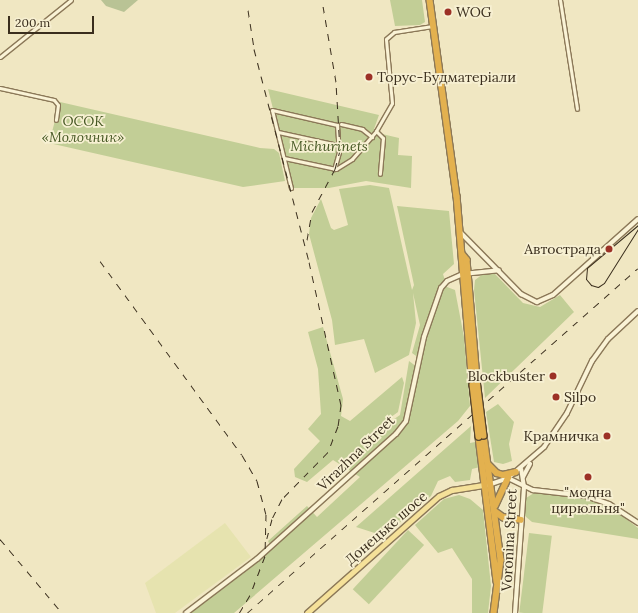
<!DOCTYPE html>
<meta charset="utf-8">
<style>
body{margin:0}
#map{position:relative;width:638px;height:613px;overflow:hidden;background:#f0e7c2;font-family:Lora,serif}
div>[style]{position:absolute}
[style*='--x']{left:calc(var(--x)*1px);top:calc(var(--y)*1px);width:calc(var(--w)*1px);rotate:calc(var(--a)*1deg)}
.farmland>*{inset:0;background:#e6e3af}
.green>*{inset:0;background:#c2ce96;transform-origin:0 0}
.cemetery>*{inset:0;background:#b9c395}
.roads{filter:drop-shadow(1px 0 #8b7858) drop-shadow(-1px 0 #8b7858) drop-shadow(0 1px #8b7858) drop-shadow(0 -1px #8b7858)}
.street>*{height:3px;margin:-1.5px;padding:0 1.5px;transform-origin:1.5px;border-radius:1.5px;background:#faf3d6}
.secondary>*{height:4px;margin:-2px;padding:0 2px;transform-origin:2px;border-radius:2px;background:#faf3d6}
.primary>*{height:4.5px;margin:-2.25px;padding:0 2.25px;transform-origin:2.25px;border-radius:2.25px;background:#f5e199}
.highway>*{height:5.5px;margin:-2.75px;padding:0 2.75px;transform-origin:2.75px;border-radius:2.75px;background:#e3b14f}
.tram>*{height:1px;margin:-0.5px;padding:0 0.5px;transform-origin:0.5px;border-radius:0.5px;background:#3a2e1d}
.rail>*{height:1px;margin-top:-0.5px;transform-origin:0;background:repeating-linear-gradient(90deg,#3a2e1d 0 7px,transparent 0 14px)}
.bridges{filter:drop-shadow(1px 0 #58462d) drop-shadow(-1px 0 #58462d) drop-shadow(0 1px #58462d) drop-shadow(0 -1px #58462d)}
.highway-bridge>*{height:5.5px;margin:-2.75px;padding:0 2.75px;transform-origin:2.75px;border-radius:2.75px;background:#e3b14f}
.dots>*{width:11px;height:11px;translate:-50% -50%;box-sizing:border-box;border:2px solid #f7f0d2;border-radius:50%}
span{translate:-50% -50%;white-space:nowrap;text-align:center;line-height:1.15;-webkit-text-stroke:3.5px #f7f0d2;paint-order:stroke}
.poi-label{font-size:14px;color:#3a2e1d}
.left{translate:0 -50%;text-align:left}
.right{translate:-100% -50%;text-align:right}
.park-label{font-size:14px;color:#455723;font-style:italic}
.street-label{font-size:14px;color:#3a2e1d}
.scale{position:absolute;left:8px;top:16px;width:86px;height:18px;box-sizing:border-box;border:2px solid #3a2e1d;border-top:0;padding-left:5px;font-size:12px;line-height:14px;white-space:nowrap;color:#3a2e1d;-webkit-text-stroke:3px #f7f0d2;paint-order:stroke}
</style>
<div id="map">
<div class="farmland">
<i style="clip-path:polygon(225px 523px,251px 557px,175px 613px,156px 613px,145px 583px)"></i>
</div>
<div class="green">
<i style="clip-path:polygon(390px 0,422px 0,425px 22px,420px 25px,395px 26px)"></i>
<i style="clip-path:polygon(268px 89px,379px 115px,374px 129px,382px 134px,399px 138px,398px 155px,412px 156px,411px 188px,366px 181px,329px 188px,293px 188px)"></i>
<i style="clip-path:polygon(60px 102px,260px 148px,274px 149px,279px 153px,285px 181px,243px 187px,49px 143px)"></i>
<i style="clip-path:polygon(370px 185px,389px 188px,412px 290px,414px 285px,397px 206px,449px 211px,454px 264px,443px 274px,447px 287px,455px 290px,464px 337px,470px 406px,458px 421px,234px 613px,186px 613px,271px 547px,268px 541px,307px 506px,317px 517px,360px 477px,333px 460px,307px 482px,295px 477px,294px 469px,320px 441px,308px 429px,321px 414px,318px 369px,308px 332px,323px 327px,343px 399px,341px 416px,350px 421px,402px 377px,404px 383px,398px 412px,373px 430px,375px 432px,400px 415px,409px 361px,417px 367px,419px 358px,412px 353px,420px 325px,413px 293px,416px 323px,409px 355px,375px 373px,364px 339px,335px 345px,332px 320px,309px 234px,311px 218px,321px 199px,331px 228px,334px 230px,348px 225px,339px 189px)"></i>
<i style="clip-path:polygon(483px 274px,495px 274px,523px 303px,540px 307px,560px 295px,574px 312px,485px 398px,474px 290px,475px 280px)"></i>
<i style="clip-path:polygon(498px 404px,514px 422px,509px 444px,512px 461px,503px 464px,494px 462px,486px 412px)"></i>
<i style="clip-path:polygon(471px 426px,470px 443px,475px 442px,480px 467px,472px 469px,470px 480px,455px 482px,450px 476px,438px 481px,431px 496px,384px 536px,356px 527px)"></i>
<i style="clip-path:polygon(534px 493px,587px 498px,612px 508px,638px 528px,638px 539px,532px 522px,525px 516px,526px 498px)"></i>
<i style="clip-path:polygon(459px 495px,470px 499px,483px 510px,491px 586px,488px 613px,472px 613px,472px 579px,452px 548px,438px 553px,415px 525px,444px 499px)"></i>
<i style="left:408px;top:530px;width:22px;height:81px;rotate:43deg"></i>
<i style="left:529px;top:533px;width:23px;height:80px;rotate:7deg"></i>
</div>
<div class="cemetery">
<i style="clip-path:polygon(101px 0,138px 0,124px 12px,106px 6px)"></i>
</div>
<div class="roads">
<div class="street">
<i style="--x:560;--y:0;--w:110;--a:81.1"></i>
<i style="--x:0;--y:57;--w:91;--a:-38.8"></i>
<i style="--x:0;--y:88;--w:55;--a:12.5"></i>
<i style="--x:54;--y:100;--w:6;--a:51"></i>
<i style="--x:58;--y:105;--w:15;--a:98"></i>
<i style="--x:341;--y:124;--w:22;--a:13"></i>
<i style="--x:362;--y:129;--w:13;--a:39"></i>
<i style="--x:376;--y:131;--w:10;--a:45"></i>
<i style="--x:383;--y:138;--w:36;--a:95"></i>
<i style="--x:278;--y:132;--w:61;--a:12.2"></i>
<i style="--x:284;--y:158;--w:53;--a:11.9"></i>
<i style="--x:336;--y:169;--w:19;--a:-32"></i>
<i style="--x:352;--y:159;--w:37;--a:-49"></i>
<i style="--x:376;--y:131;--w:32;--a:-60"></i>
<i style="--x:392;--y:103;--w:64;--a:-95.4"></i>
<i style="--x:386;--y:39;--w:11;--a:-41"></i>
<i style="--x:394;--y:32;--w:39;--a:-9"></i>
<i style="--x:291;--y:188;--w:80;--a:-103.7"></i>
<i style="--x:272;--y:110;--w:67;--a:13"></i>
<i style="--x:337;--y:125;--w:27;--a:86"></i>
<i style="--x:339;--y:152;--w:18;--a:106"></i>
</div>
<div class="secondary">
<i style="--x:461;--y:233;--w:86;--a:45.5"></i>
<i style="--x:521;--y:294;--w:18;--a:27"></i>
<i style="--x:537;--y:302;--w:17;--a:-24"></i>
<i style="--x:553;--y:295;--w:114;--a:-41.8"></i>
<i style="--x:523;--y:477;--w:15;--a:-62"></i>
<i style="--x:508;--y:478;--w:28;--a:26"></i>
<i style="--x:533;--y:490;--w:53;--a:6.5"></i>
<i style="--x:586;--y:496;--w:24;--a:19"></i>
<i style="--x:609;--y:504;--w:35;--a:33"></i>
<i style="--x:491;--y:484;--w:18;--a:-19"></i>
<i style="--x:508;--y:478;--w:48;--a:-40.7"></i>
<i style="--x:544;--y:447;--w:41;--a:-55.9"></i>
<i style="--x:567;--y:413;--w:58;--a:-64.3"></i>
<i style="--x:592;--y:361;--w:27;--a:-54"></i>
<i style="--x:608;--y:339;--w:41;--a:-43"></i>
<i style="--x:186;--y:613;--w:89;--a:-37.3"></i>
<i style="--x:257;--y:559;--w:187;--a:-42"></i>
<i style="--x:396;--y:434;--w:16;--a:-52"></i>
<i style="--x:406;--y:421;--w:86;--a:-77.9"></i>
<i style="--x:424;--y:337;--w:52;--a:-70.9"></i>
<i style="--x:441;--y:288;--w:9;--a:-49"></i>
<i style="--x:447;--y:281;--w:17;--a:-24"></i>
<i style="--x:463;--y:274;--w:36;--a:-6"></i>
<i style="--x:515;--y:613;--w:126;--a:-85.9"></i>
<i style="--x:524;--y:487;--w:18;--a:-99"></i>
</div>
<div class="primary">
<i style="--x:307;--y:613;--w:176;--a:-41.6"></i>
<i style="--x:439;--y:496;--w:14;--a:-25"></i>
<i style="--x:452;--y:490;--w:36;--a:-9"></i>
</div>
<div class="highway">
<i style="--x:430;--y:0;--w:198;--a:82.2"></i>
<i style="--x:457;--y:196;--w:190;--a:85.2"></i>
<i style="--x:463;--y:255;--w:6;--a:51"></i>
<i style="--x:467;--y:260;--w:120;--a:85.2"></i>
<i style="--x:484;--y:436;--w:125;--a:82.2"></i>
<i style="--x:501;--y:560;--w:53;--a:97.5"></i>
<i style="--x:479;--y:437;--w:146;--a:82.9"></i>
<i style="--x:489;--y:465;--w:11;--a:45"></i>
<i style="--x:497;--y:473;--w:6;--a:18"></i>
<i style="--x:503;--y:475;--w:13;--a:-13"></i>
<i style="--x:495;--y:506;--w:31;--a:-65"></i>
<i style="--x:496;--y:512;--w:9;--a:36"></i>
<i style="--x:503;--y:517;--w:18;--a:9"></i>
</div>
</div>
<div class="tram">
<i style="--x:638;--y:225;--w:67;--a:139.9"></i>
<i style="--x:587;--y:268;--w:11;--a:95"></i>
<i style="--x:586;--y:279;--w:8;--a:50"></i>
<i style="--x:591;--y:285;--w:7;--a:16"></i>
<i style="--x:598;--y:287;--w:7;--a:-34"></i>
<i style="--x:604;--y:283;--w:64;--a:-57.8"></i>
</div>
<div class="rail">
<i style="--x:248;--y:10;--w:39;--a:81"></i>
<i style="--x:254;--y:49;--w:220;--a:75.5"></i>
<i style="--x:309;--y:262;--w:147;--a:77.4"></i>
<i style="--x:341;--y:405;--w:21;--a:98"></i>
<i style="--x:338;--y:426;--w:28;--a:111"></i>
<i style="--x:328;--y:452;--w:66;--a:134.4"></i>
<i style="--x:282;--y:499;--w:22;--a:117"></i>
<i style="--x:272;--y:519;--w:20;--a:105"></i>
<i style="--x:307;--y:240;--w:28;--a:-80"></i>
<i style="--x:312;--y:212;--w:49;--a:-61.9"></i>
<i style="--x:335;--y:169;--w:20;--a:-75"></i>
<i style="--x:340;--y:150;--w:68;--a:-93.4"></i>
<i style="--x:336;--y:82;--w:83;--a:-99.7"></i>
<i style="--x:100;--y:261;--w:240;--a:53.8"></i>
<i style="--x:242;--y:455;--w:30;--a:60"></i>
<i style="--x:257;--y:481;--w:34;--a:75"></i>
<i style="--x:266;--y:514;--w:42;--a:91.4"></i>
<i style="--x:265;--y:556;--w:42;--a:111"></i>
<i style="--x:250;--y:595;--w:21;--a:121"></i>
<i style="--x:0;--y:539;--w:97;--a:50"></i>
<i style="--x:247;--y:613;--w:521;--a:-41.42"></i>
</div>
<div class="bridges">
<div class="highway-bridge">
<i style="--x:477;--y:380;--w:56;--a:82.9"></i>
<i style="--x:473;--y:385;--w:52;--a:83.4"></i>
</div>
</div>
<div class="dots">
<i style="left:448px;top:12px;background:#9c3126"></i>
<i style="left:369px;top:77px;background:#9c3126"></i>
<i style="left:609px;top:249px;background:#9c3126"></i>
<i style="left:553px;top:376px;background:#9c3126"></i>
<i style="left:556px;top:397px;background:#9c3126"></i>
<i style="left:607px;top:436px;background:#9c3126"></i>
<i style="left:588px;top:477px;background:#9c3126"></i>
</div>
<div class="poi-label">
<span class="left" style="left:456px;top:12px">WOG</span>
<span class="left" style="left:377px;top:77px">Торус-Будматеріали</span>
<span class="right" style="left:601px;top:249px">Автострада</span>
<span class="right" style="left:545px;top:376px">Blockbuster</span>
<span class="left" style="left:564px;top:397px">Silpo</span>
<span class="right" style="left:599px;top:436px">Крамничка</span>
<span style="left:588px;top:500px">"модна<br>цирюльня"</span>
</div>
<div class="park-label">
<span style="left:83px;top:129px">ОСОК<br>«Молочник»</span>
<span style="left:329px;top:146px">Michurinets</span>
</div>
<div class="street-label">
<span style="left:356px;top:453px;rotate:-44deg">Virazhna Street</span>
<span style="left:386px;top:528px;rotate:-41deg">Донецьке шосе</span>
<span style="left:509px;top:540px;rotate:-87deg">Voronina Street</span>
</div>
<div class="scale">200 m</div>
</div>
